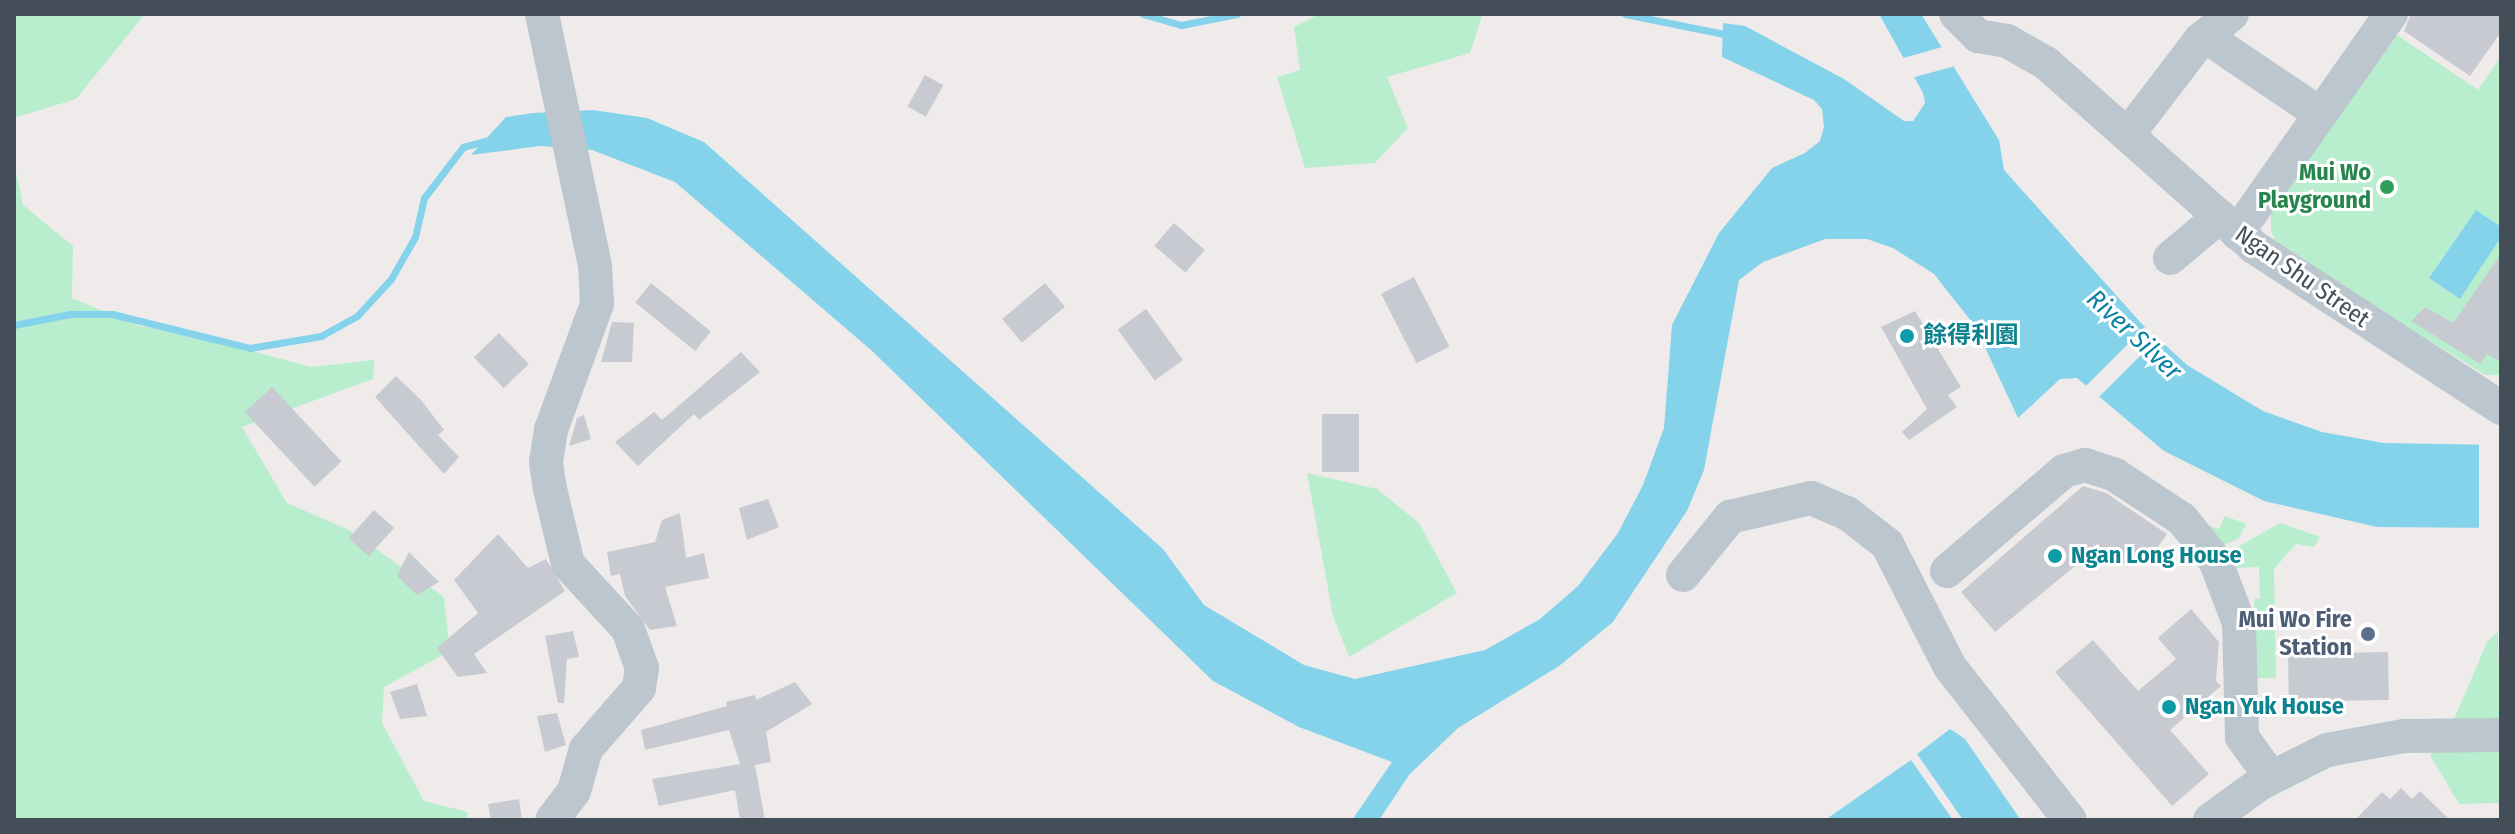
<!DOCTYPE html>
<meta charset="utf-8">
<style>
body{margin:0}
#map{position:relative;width:2515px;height:834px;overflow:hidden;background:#efebeb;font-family:"Fira Sans Condensed","Noto Sans TC",sans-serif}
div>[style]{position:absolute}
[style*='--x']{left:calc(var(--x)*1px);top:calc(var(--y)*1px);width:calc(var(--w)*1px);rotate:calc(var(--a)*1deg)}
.green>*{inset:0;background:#b8eece}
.water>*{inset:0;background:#84d3eb}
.pier>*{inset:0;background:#efebeb;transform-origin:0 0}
.stream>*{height:7px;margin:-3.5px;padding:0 3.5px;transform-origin:3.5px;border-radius:3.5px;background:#84d3eb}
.building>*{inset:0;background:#c8cad1;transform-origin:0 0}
.minor>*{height:34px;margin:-17px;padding:0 17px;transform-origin:17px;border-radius:17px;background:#bcc6ce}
.dots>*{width:22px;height:22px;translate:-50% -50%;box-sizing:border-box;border:4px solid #fff;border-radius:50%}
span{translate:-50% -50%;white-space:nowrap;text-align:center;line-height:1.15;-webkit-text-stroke:6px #fff;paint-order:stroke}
.leisure-label{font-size:24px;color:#27864d;font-weight:700}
.right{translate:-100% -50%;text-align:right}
.street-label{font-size:24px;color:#444e59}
.culture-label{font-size:24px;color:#0d838f;font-weight:700}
.left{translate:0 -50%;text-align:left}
.service-label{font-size:24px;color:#4e5e75;font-weight:700}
.water-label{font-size:26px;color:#0b80a5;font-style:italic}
.frame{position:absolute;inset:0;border:16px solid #444e59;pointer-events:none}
</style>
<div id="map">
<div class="green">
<i style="clip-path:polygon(14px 14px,145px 14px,76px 99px,14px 118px)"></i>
<i style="clip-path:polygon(1319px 14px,1477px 14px,1482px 16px,1470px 53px,1387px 77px,1408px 128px,1375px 163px,1305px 168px,1277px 77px,1300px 70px,1294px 27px)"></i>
<i style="clip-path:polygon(2396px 34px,2478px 90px,2501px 56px,2499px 375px,2485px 375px,2399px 322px,2275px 240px,2271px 232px,2271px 212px)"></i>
<i style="clip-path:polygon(14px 162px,23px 205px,73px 246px,72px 298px,139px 326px,183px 332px,311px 367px,374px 360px,373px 379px,242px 427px,287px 503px,349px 530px,444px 597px,450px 651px,384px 687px,382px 723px,424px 801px,468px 812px,466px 820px,14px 820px)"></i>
<i style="clip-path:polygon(1307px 473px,1377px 489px,1419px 523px,1457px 593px,1349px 657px,1333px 616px)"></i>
<i style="clip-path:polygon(2225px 516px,2246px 524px,2239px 538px,2220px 547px,2207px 531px,2210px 526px,2219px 529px)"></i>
<i style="clip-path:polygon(2280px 523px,2320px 537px,2314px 547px,2296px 544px,2274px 569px,2276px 678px,2255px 678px,2254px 599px,2260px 599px,2259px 567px,2234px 568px,2225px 554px)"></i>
<i style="clip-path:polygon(2498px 632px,2501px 803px,2459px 804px,2430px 755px,2455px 717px,2487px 642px)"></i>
</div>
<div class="water">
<i style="clip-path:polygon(1879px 14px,1921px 14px,1999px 140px,2004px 170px,2141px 323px,2187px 365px,2263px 411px,2322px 432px,2384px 443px,2501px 445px,2501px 528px,2377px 527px,2264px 501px,2164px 451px,2077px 378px,2060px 379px,2018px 418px,1975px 326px,1934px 274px,1893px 248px,1867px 239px,1825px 239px,1763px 262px,1739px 280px,1704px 470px,1687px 511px,1613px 622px,1559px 666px,1458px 728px,1409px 775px,1379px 820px,1352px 820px,1392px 762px,1299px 727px,1213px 681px,871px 350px,675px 182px,592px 150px,540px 146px,471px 155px,506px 117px,533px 113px,593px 110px,647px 118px,704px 142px,1163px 549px,1204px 605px,1304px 665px,1355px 679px,1485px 650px,1540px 619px,1578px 586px,1618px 533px,1643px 485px,1664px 428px,1672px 325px,1719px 233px,1772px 168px,1805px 153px,1820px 141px,1824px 127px,1822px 109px,1814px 100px,1722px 57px,1723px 23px,1745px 26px,1844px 79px,1904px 121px,1913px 121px,1925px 103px,1923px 93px)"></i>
<i style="clip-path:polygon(2476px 210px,2501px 227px,2501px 237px,2460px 299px,2429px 278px)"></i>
<i style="clip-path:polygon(1950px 729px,1965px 739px,2020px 819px,1963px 820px,1917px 754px)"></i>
<i style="clip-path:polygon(1911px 760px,1953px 820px,1825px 820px)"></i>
</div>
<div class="pier">
<i style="clip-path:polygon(1942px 47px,1955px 66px,1911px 78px,1900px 59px)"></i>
<i style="left:2148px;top:324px;width:17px;height:91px;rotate:45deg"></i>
<i style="left:2479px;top:441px;width:22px;height:91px"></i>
</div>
<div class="stream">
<i style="--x:1143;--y:14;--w:40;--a:16"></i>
<i style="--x:1181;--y:25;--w:57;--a:-11.1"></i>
<i style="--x:1625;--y:14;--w:106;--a:11.4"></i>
<i style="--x:14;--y:325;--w:57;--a:-11.1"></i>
<i style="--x:70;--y:314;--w:42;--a:0"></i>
<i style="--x:112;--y:314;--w:142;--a:13.8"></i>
<i style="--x:250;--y:348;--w:72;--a:-9.6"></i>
<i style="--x:321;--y:336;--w:41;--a:-29.1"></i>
<i style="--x:357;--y:316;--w:50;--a:-47.4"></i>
<i style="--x:391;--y:279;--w:48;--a:-60.3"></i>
<i style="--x:415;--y:237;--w:40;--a:-77"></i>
<i style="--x:424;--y:198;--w:64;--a:-52.6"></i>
<i style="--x:463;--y:147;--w:28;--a:-15"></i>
</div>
<div class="building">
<i style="clip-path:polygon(2411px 14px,2501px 14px,2501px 32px,2470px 76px,2404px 31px)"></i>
<i style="left:925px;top:75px;width:21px;height:36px;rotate:29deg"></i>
<i style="left:1174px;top:223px;width:41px;height:30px;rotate:41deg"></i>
<i style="clip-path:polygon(2501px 254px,2501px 362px,2487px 354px,2480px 364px,2411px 321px,2425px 307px,2453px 323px)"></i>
<i style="left:1414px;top:277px;width:78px;height:37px;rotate:63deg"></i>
<i style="left:651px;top:283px;width:77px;height:25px;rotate:39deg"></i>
<i style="left:1045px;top:283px;width:31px;height:56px;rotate:50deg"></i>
<i style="left:1146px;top:309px;width:63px;height:35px;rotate:54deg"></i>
<i style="clip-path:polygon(1915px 311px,1961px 387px,1948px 395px,1957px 407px,1909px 440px,1902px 432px,1927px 409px,1881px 327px)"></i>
<i style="clip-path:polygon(612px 322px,634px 323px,632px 362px,601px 362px)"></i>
<i style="left:499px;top:333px;width:43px;height:35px;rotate:46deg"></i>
<i style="clip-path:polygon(741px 352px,760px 372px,699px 420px,694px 414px,638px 466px,615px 442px,654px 412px,662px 420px)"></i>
<i style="clip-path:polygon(396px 376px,421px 400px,444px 430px,438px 435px,459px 457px,444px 474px,375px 397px)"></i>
<i style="left:272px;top:387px;width:102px;height:37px;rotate:47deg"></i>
<i style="left:1322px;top:414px;width:37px;height:58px"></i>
<i style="clip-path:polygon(584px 415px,591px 439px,569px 446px,577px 418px)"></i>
<i style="clip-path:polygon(2083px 486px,2106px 493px,2167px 534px,2155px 551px,2150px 547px,2143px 558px,2137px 554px,2128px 567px,2098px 547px,1995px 632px,1961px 592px)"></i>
<i style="clip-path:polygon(768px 499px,779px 527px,747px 540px,739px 508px)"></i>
<i style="left:374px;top:510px;width:27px;height:38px;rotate:42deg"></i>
<i style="clip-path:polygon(680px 513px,686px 558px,704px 553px,709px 578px,665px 587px,677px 626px,650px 630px,625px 596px,620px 574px,611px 576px,607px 552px,655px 542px,662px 520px)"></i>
<i style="clip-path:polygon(498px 534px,528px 568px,546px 559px,565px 591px,474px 654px,487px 673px,458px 677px,437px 648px,478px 613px,454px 580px)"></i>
<i style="clip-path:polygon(409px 552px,439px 582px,417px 595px,397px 576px)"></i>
<i style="clip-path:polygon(2191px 609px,2219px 642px,2216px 681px,2221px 686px,2170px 730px,2209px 774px,2172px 806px,2055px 672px,2093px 640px,2138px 691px,2176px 659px,2158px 638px)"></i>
<i style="clip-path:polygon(573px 631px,579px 657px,567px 659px,564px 703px,558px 703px,545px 636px)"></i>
<i style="left:2388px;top:652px;width:48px;height:100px;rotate:89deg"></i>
<i style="clip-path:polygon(795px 682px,812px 704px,766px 732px,771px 762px,755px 765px,765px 820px,740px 820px,735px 790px,659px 806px,652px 779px,740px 764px,729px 730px,645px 750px,641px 730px,727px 706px,726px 702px,755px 695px,756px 700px)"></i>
<i style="clip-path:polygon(417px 684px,427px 716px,400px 719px,390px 692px)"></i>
<i style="clip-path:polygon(557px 713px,566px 745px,545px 752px,537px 716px)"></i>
<i style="clip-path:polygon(2401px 788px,2412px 799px,2420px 791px,2450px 820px,2355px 820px,2382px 792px,2390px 799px)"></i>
<i style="clip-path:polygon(519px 799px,522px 820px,491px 820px,488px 804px)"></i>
</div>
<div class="minor">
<i style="--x:542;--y:14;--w:257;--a:78.1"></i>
<i style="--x:595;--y:265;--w:39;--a:87"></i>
<i style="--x:597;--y:304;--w:134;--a:110.1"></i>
<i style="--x:551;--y:430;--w:32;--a:99"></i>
<i style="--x:546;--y:462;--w:27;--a:82"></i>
<i style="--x:550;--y:489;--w:77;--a:76.5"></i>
<i style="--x:568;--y:564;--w:88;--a:47.3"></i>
<i style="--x:628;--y:629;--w:41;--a:70.3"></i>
<i style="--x:642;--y:668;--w:20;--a:99"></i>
<i style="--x:639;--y:688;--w:81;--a:131"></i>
<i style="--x:586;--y:749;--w:44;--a:105.9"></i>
<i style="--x:574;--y:791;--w:36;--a:127"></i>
<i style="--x:1956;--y:14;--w:31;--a:45"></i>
<i style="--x:1978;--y:36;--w:29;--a:10"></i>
<i style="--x:2007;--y:41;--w:45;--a:29.4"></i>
<i style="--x:2046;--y:63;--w:278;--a:41.5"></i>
<i style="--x:2254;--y:247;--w:295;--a:33.1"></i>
<i style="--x:2205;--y:36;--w:139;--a:34.1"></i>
<i style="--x:2129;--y:133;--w:117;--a:-52.6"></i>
<i style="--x:2200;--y:40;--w:41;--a:-39.1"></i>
<i style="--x:2237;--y:233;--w:268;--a:-54.9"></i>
<i style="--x:2170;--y:258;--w:65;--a:-40"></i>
<i style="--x:1947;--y:571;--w:154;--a:-40.5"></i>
<i style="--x:2064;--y:471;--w:22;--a:-16"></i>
<i style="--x:2085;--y:465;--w:32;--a:18"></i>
<i style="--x:2115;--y:475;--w:80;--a:33.3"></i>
<i style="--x:2182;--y:519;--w:53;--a:51.2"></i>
<i style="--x:2215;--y:560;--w:67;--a:69.1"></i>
<i style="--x:2239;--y:623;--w:114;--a:88.5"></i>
<i style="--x:2242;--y:737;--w:49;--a:54.1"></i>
<i style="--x:1683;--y:575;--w:75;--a:-51"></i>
<i style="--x:1730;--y:517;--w:83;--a:-13.2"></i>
<i style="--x:1811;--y:498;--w:39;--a:23"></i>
<i style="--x:1847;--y:513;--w:51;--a:37.8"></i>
<i style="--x:1887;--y:544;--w:138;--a:62.9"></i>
<i style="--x:1950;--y:667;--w:194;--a:51.9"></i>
<i style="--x:2210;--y:820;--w:63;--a:-36"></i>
<i style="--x:2261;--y:783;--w:74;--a:-26.6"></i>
<i style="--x:2327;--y:750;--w:78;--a:-10.3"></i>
<i style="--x:2404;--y:736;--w:97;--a:-0.6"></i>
</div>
<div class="dots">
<i style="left:2387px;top:187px;background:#2e9e5b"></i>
<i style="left:1907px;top:336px;background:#0f9aa8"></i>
<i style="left:2055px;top:556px;background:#0f9aa8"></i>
<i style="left:2368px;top:634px;background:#5c6f8a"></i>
<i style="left:2169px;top:707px;background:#0f9aa8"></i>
</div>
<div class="leisure-label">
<span class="right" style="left:2371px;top:187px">Mui Wo<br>Playground</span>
</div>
<div class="street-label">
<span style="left:2302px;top:277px;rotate:35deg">Ngan Shu Street</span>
</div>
<div class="culture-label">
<span class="left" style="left:1923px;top:336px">餘得利園</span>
<span class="left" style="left:2071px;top:556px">Ngan Long House</span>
<span class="left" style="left:2185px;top:707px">Ngan Yuk House</span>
</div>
<div class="service-label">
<span class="right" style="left:2352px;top:634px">Mui Wo Fire<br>Station</span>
</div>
<div class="water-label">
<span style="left:2134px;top:335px;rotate:43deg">River Silver</span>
</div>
<div class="frame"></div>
</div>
